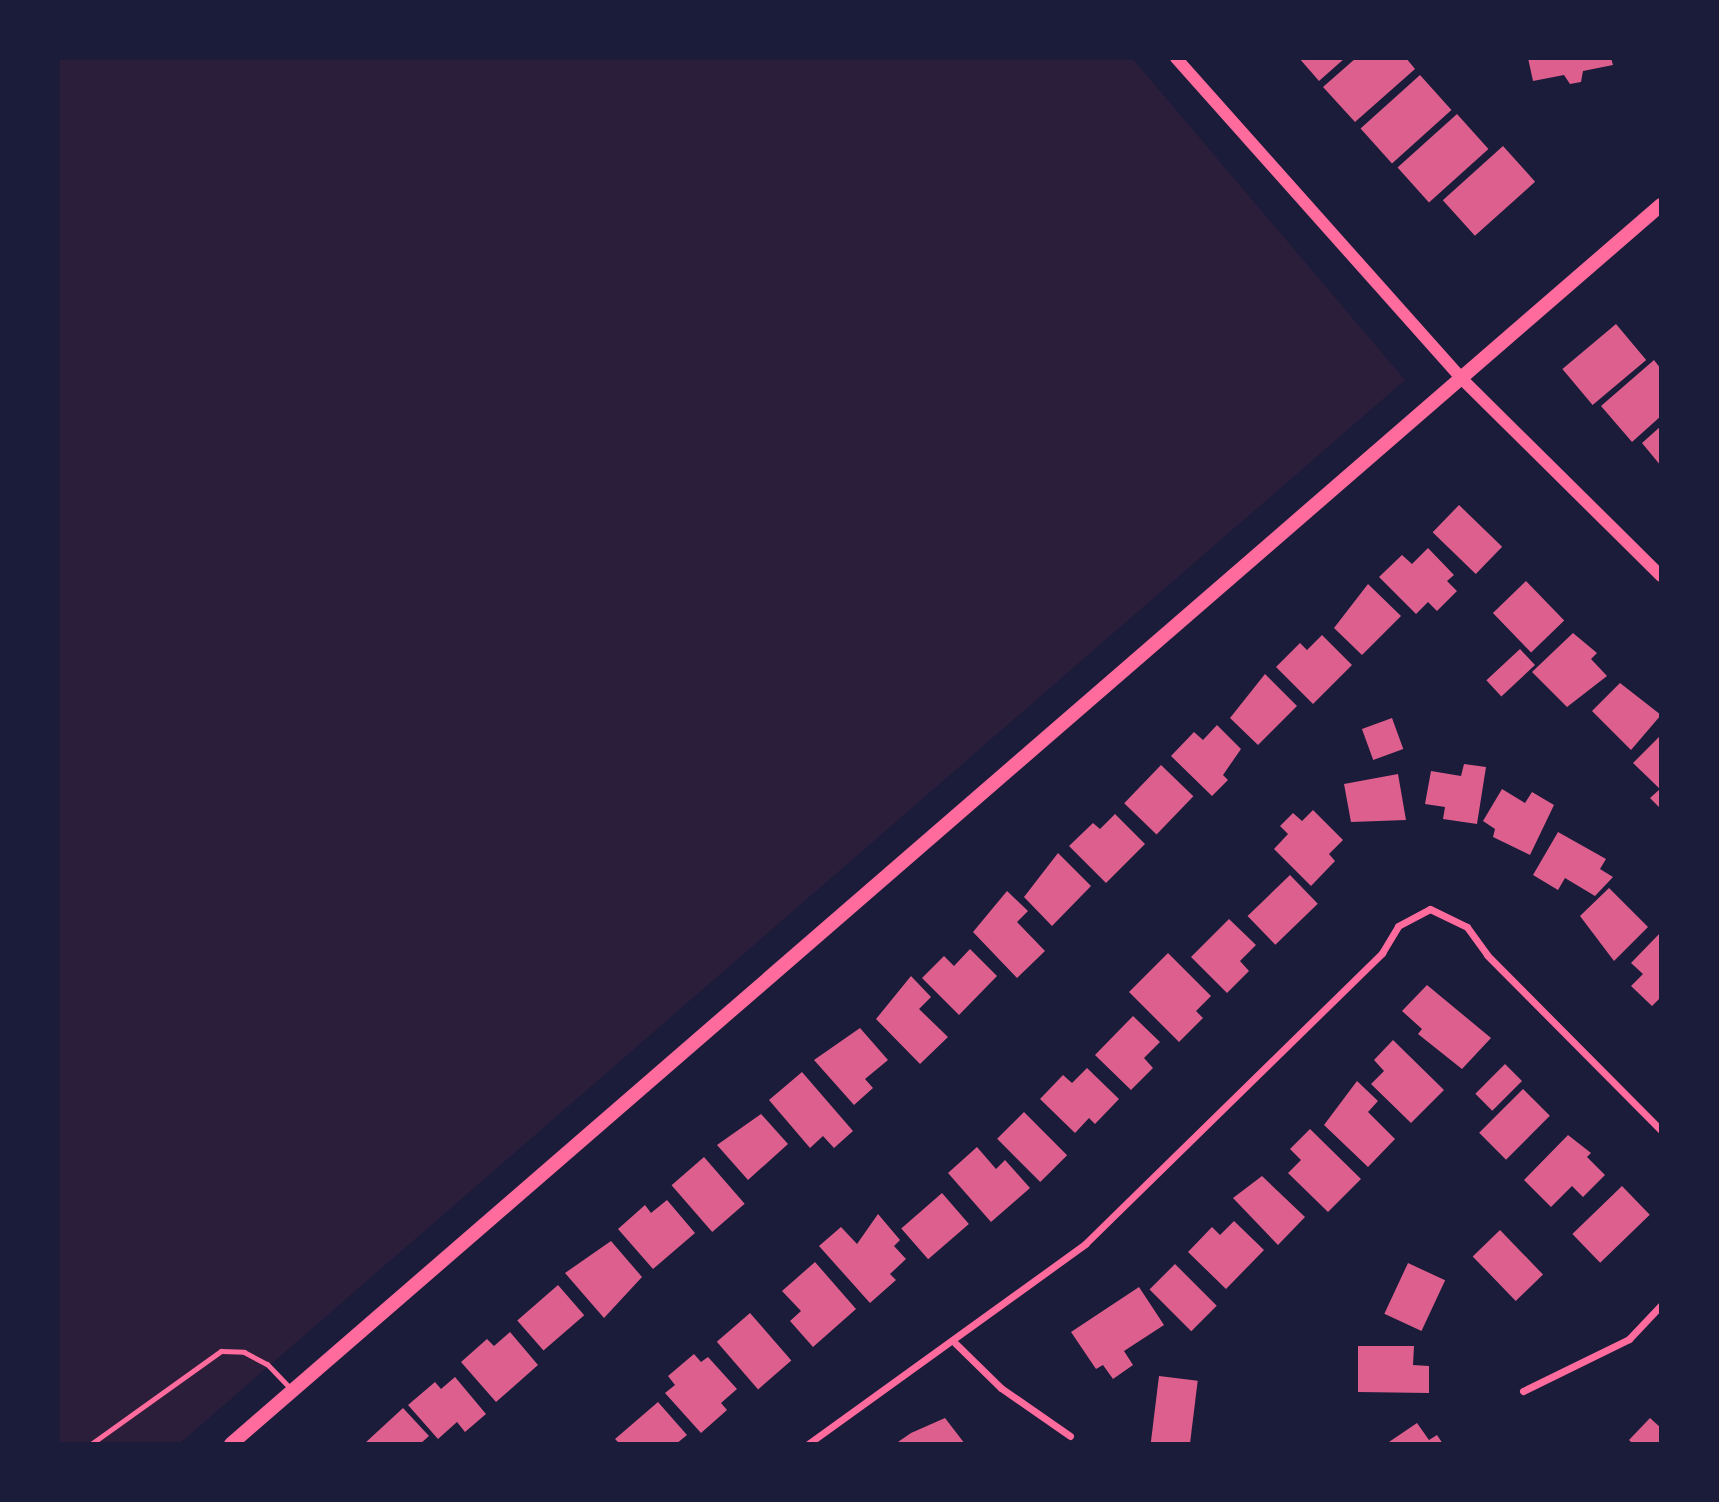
<!DOCTYPE html>
<style>
body{margin:0}
#map{position:relative;width:1719px;height:1502px;overflow:hidden;background:#1b1b3a;font-family:"IBM Plex Serif",serif}
div>[style]{position:absolute}
[style*='--x']{left:calc(var(--x)*1px);top:calc(var(--y)*1px);width:calc(var(--w)*1px);rotate:calc(var(--a)*1deg)}
.green>*{inset:0;background:#2a1e3b}
.building>*{inset:0;background:#dd5f8e;transform-origin:0 0}
.service>*{height:5px;margin:-2.5px;padding:0 2.5px;transform-origin:2.5px;border-radius:2.5px;background:#ff6b9d}
.minor>*{height:7px;margin:-3.5px;padding:0 3.5px;transform-origin:3.5px;border-radius:3.5px;background:#ff6b9d}
.tertiary>*{height:12px;margin:-6px;padding:0 6px;transform-origin:6px;border-radius:6px;background:#ff6b9d}
.secondary>*{height:14px;margin:-7px;padding:0 7px;transform-origin:7px;border-radius:7px;background:#ff6b9d}
span{translate:-50% -50%;white-space:nowrap;text-align:center;line-height:1.15;-webkit-text-stroke:7px #1b1b3a;paint-order:stroke}
.frame{position:absolute;inset:0;border:60px solid #1b1b3a;pointer-events:none}
</style>
<div id="map">
<div class="green">
<i style="clip-path:polygon(58px 58px,1132px 58px,1405px 380px,179px 1444px,58px 1444px)"></i>
</div>
<div class="building">
<i style="clip-path:polygon(1299px 58px,1345px 58px,1319px 81px)"></i>
<i style="clip-path:polygon(1356px 58px,1406px 58px,1415px 69px,1355px 122px,1323px 87px)"></i>
<i style="clip-path:polygon(1528px 58px,1611px 58px,1613px 65px,1583px 71px,1581px 82px,1570px 84px,1564px 75px,1533px 81px)"></i>
<i style="left:1420px;top:75px;width:47px;height:80px;rotate:48deg"></i>
<i style="left:1457px;top:114px;width:47px;height:80px;rotate:48deg"></i>
<i style="left:1503px;top:146px;width:48px;height:81px;rotate:48deg"></i>
<i style="left:1616px;top:324px;width:47px;height:70px;rotate:50deg"></i>
<i style="clip-path:polygon(1654px 360px,1661px 369px,1661px 416px,1632px 442px,1601px 406px)"></i>
<i style="clip-path:polygon(1661px 426px,1661px 466px,1642px 443px)"></i>
<i style="left:1459px;top:505px;width:60px;height:38px;rotate:44deg"></i>
<i style="clip-path:polygon(1428px 548px,1454px 575px,1447px 581px,1457px 591px,1437px 611px,1428px 602px,1416px 614px,1379px 577px,1402px 555px,1412px 564px)"></i>
<i style="left:1526px;top:581px;width:55px;height:46px;rotate:46deg"></i>
<i style="clip-path:polygon(1368px 584px,1401px 616px,1362px 655px,1334px 628px)"></i>
<i style="clip-path:polygon(1573px 633px,1597px 653px,1591px 659px,1607px 676px,1567px 707px,1532px 672px)"></i>
<i style="clip-path:polygon(1322px 635px,1352px 665px,1313px 704px,1276px 667px,1300px 643px,1307px 650px)"></i>
<i style="left:1520px;top:649px;width:22px;height:46px;rotate:47deg"></i>
<i style="clip-path:polygon(1265px 674px,1297px 706px,1258px 745px,1230px 718px)"></i>
<i style="clip-path:polygon(1620px 683px,1661px 715px,1631px 750px,1592px 711px)"></i>
<i style="left:1392px;top:718px;width:33px;height:32px;rotate:70deg"></i>
<i style="clip-path:polygon(1217px 725px,1241px 749px,1223px 775px,1228px 780px,1212px 796px,1171px 756px,1194px 732px,1203px 740px)"></i>
<i style="clip-path:polygon(1661px 735px,1661px 809px,1650px 798px,1660px 789px,1633px 763px)"></i>
<i style="clip-path:polygon(1464px 764px,1486px 767px,1477px 824px,1443px 819px,1445px 807px,1425px 804px,1431px 771px,1461px 776px)"></i>
<i style="left:1161px;top:765px;width:45px;height:53px;rotate:44deg"></i>
<i style="clip-path:polygon(1398px 774px,1406px 820px,1351px 822px,1344px 784px)"></i>
<i style="clip-path:polygon(1502px 789px,1525px 803px,1532px 792px,1554px 805px,1530px 855px,1493px 837px,1495px 829px,1483px 821px)"></i>
<i style="clip-path:polygon(1313px 810px,1343px 840px,1329px 854px,1335px 861px,1311px 886px,1274px 849px,1288px 834px,1280px 826px,1293px 813px,1302px 821px)"></i>
<i style="clip-path:polygon(1115px 814px,1145px 844px,1106px 883px,1069px 846px,1093px 823px,1100px 829px)"></i>
<i style="clip-path:polygon(1558px 832px,1606px 859px,1600px 869px,1613px 877px,1595px 896px,1565px 878px,1558px 890px,1533px 875px)"></i>
<i style="clip-path:polygon(1058px 853px,1091px 886px,1052px 926px,1024px 897px)"></i>
<i style="left:1290px;top:875px;width:40px;height:59px;rotate:46deg"></i>
<i style="clip-path:polygon(1609px 888px,1648px 927px,1614px 961px,1580px 916px)"></i>
<i style="clip-path:polygon(1007px 891px,1028px 911px,1017px 922px,1045px 951px,1017px 978px,973px 932px)"></i>
<i style="clip-path:polygon(1229px 919px,1256px 945px,1240px 961px,1249px 971px,1227px 993px,1191px 957px)"></i>
<i style="clip-path:polygon(1661px 932px,1661px 997px,1652px 1006px,1631px 986px,1643px 974px,1631px 963px)"></i>
<i style="clip-path:polygon(970px 949px,997px 976px,959px 1015px,922px 978px,944px 956px,954px 966px)"></i>
<i style="clip-path:polygon(1168px 953px,1211px 996px,1196px 1011px,1203px 1018px,1179px 1042px,1129px 992px)"></i>
<i style="clip-path:polygon(911px 976px,931px 997px,919px 1009px,948px 1037px,920px 1064px,876px 1019px)"></i>
<i style="clip-path:polygon(1427px 985px,1491px 1038px,1462px 1069px,1418px 1034px,1422px 1029px,1402px 1011px)"></i>
<i style="clip-path:polygon(1133px 1016px,1160px 1042px,1144px 1058px,1153px 1068px,1131px 1090px,1095px 1055px)"></i>
<i style="clip-path:polygon(860px 1028px,888px 1060px,865px 1079px,873px 1088px,854px 1105px,814px 1060px)"></i>
<i style="clip-path:polygon(1393px 1040px,1444px 1090px,1411px 1123px,1371px 1084px,1384px 1071px,1374px 1060px)"></i>
<i style="left:1505px;top:1064px;width:24px;height:42px;rotate:45deg"></i>
<i style="clip-path:polygon(1087px 1068px,1119px 1099px,1095px 1124px,1089px 1118px,1075px 1133px,1040px 1099px,1063px 1075px,1072px 1083px)"></i>
<i style="clip-path:polygon(802px 1072px,853px 1131px,834px 1148px,823px 1136px,810px 1148px,769px 1100px)"></i>
<i style="clip-path:polygon(1357px 1081px,1378px 1101px,1368px 1112px,1395px 1139px,1368px 1167px,1324px 1125px)"></i>
<i style="left:1523px;top:1089px;width:38px;height:62px;rotate:45deg"></i>
<i style="left:1024px;top:1112px;width:61px;height:38px;rotate:45deg"></i>
<i style="clip-path:polygon(761px 1114px,788px 1144px,748px 1180px,717px 1145px)"></i>
<i style="clip-path:polygon(1310px 1129px,1361px 1179px,1328px 1212px,1288px 1173px,1301px 1160px,1290px 1149px)"></i>
<i style="clip-path:polygon(1568px 1135px,1591px 1153px,1587px 1157px,1605px 1175px,1583px 1197px,1572px 1186px,1551px 1207px,1524px 1180px)"></i>
<i style="clip-path:polygon(977px 1147px,996px 1169px,1005px 1160px,1030px 1188px,991px 1222px,948px 1173px)"></i>
<i style="left:704px;top:1157px;width:62px;height:43px;rotate:49deg"></i>
<i style="clip-path:polygon(1262px 1176px,1305px 1217px,1278px 1245px,1233px 1198px)"></i>
<i style="left:1622px;top:1186px;width:40px;height:69px;rotate:46deg"></i>
<i style="left:942px;top:1193px;width:41px;height:54px;rotate:49deg"></i>
<i style="clip-path:polygon(667px 1200px,695px 1233px,653px 1269px,618px 1229px,645px 1205px,651px 1213px)"></i>
<i style="clip-path:polygon(878px 1214px,900px 1240px,894px 1246px,906px 1259px,890px 1274px,896px 1280px,870px 1303px,819px 1246px,841px 1227px,857px 1244px)"></i>
<i style="clip-path:polygon(1234px 1221px,1264px 1250px,1226px 1289px,1188px 1252px,1212px 1227px,1220px 1235px)"></i>
<i style="left:1500px;top:1230px;width:62px;height:38px;rotate:46deg"></i>
<i style="clip-path:polygon(611px 1241px,642px 1277px,604px 1318px,565px 1273px)"></i>
<i style="clip-path:polygon(815px 1262px,856px 1309px,813px 1347px,790px 1321px,801px 1311px,782px 1291px)"></i>
<i style="left:1408px;top:1263px;width:41px;height:56px;rotate:25deg"></i>
<i style="left:1175px;top:1264px;width:59px;height:36px;rotate:45deg"></i>
<i style="left:558px;top:1285px;width:40px;height:54px;rotate:49deg"></i>
<i style="clip-path:polygon(1139px 1287px,1164px 1325px,1124px 1351px,1133px 1365px,1113px 1379px,1103px 1365px,1096px 1369px,1071px 1332px)"></i>
<i style="left:750px;top:1313px;width:63px;height:44px;rotate:49deg"></i>
<i style="clip-path:polygon(510px 1332px,538px 1365px,496px 1402px,461px 1362px,487px 1339px,494px 1346px)"></i>
<i style="clip-path:polygon(1358px 1346px,1414px 1346px,1413px 1365px,1429px 1366px,1429px 1393px,1358px 1392px)"></i>
<i style="clip-path:polygon(694px 1354px,701px 1362px,708px 1357px,737px 1389px,721px 1403px,727px 1410px,701px 1433px,665px 1393px,675px 1385px,668px 1376px)"></i>
<i style="left:1159px;top:1376px;width:39px;height:69px;rotate:7deg"></i>
<i style="clip-path:polygon(455px 1377px,486px 1414px,465px 1432px,457px 1422px,438px 1439px,408px 1405px,435px 1382px,441px 1389px)"></i>
<i style="clip-path:polygon(658px 1402px,687px 1435px,676px 1444px,620px 1444px,615px 1439px)"></i>
<i style="clip-path:polygon(403px 1408px,429px 1436px,420px 1444px,364px 1444px)"></i>
<i style="clip-path:polygon(945px 1418px,965px 1444px,895px 1444px,911px 1433px)"></i>
<i style="clip-path:polygon(1650px 1418px,1661px 1428px,1661px 1444px,1633px 1444px,1629px 1440px)"></i>
<i style="clip-path:polygon(1417px 1423px,1429px 1440px,1437px 1435px,1443px 1444px,1386px 1444px)"></i>
</div>
<div class="service">
<i style="--x:91;--y:1444;--w:160;--a:-35.6"></i>
<i style="--x:221;--y:1351;--w:23;--a:2"></i>
<i style="--x:244;--y:1352;--w:26;--a:28"></i>
<i style="--x:267;--y:1364;--w:36;--a:46"></i>
</div>
<div class="minor">
<i style="--x:955;--y:1343;--w:64;--a:44.4"></i>
<i style="--x:1001;--y:1388;--w:84;--a:34.8"></i>
<i style="--x:1523;--y:1391;--w:118;--a:-26.1"></i>
<i style="--x:1629;--y:1339;--w:47;--a:-46.7"></i>
<i style="--x:808;--y:1444;--w:342;--a:-35.8"></i>
<i style="--x:1085;--y:1244;--w:416;--a:-44.4"></i>
<i style="--x:1382;--y:953;--w:31;--a:-59"></i>
<i style="--x:1398;--y:926;--w:36;--a:-28"></i>
<i style="--x:1430;--y:909;--w:41;--a:25.9"></i>
<i style="--x:1467;--y:927;--w:34;--a:54"></i>
<i style="--x:1487;--y:955;--w:247;--a:45.2"></i>
</div>
<div class="tertiary">
<i style="--x:1176;--y:58;--w:430;--a:48.3"></i>
<i style="--x:1462;--y:379;--w:280;--a:44.7"></i>
</div>
<div class="secondary">
<i style="--x:231;--y:1444;--w:1892;--a:-40.91"></i>
</div>
<div class="frame"></div>
</div>
